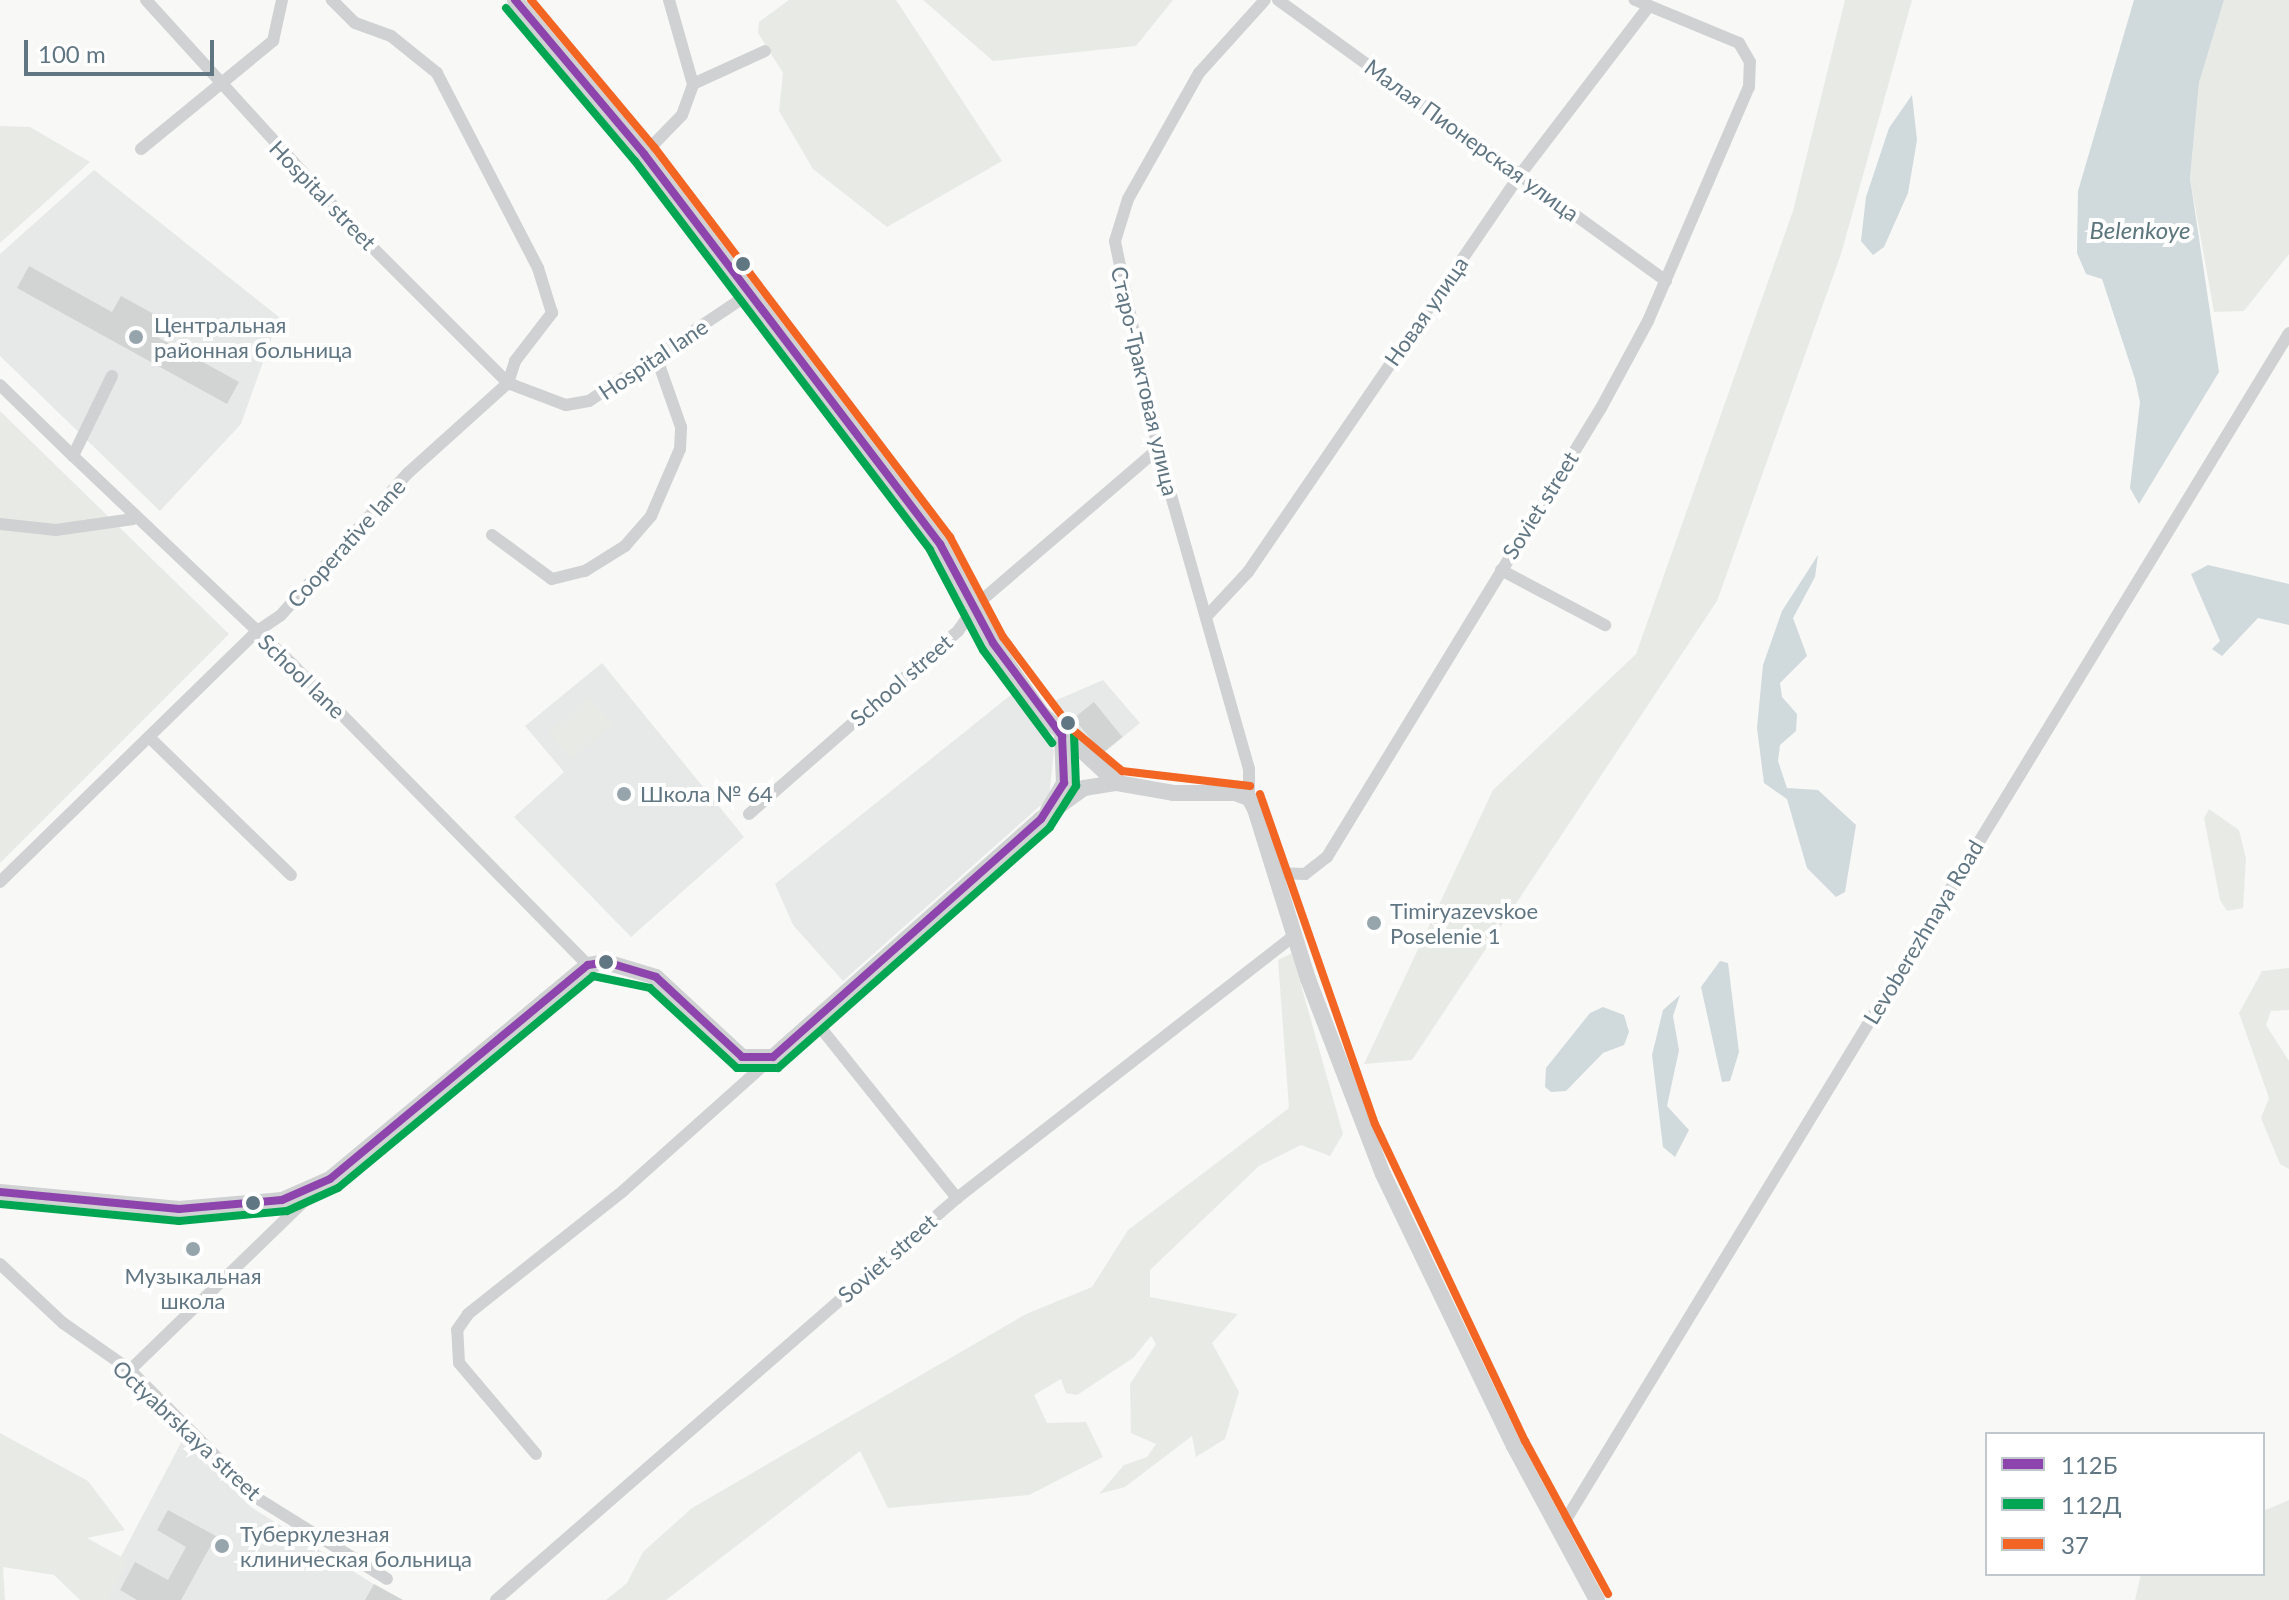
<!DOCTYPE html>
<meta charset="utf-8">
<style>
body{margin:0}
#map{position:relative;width:2289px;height:1600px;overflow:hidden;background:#f8f8f7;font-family:Lato,sans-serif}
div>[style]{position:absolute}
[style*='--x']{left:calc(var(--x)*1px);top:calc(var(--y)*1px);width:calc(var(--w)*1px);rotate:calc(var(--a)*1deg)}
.built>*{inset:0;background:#e7e9e9}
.green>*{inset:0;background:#e8ebe5;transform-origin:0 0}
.water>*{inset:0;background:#d0d9dc}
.building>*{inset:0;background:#d2d4d4;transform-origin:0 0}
.minor>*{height:12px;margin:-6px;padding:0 6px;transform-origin:6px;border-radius:6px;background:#d0d1d2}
.tertiary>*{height:16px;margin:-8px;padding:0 8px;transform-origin:8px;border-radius:8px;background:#d0d1d2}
.bus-1>*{height:8px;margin:-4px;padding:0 4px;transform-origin:4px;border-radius:4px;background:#8e44ad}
.bus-2>*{height:8px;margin:-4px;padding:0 4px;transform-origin:4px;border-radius:4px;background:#00a651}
.bus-3>*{height:8px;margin:-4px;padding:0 4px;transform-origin:4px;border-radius:4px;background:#f26522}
.dots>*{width:22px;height:22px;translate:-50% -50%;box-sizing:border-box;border:4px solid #fff;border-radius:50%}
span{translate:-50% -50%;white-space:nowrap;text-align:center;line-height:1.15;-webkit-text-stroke:8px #fff;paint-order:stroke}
.street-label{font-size:22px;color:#617683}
.poi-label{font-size:22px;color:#617683}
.left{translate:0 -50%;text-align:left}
.water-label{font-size:24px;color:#5c767d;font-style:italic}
.legend{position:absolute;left:1985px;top:1432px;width:280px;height:144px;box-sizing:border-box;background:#fff;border:2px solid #c0c8cd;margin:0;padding:10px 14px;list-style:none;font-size:24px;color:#617683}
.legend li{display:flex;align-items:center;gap:16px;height:40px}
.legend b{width:40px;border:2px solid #c0c8cd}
.scale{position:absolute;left:24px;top:40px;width:190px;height:36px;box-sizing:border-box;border:4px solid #617683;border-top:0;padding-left:10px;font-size:24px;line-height:28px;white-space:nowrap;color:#617683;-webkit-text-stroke:6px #fff;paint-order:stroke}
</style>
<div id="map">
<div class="built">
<i style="clip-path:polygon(94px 170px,279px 317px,241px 424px,160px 511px,0 356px,0 254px)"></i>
<i style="clip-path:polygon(602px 663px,744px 837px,631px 937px,514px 817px,564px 772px,525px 726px)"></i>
<i style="clip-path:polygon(1103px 680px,1140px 723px,1099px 757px,1052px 702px)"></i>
<i style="clip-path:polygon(1012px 694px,1054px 750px,1049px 798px,843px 981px,793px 925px,775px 884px)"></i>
<i style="clip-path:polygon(183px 1439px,251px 1507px,399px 1600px,98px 1600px)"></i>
</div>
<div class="green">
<i style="clip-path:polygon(789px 0,896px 0,1002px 161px,887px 227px,813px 169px,779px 111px,783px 73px,758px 33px,759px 22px)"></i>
<i style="clip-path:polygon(923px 0,1173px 0,1136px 46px,993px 61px)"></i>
<i style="clip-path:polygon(1845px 0,1912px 0,1841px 254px,1717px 601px,1412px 1060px,1364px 1064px,1493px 790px,1636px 654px,1793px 211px)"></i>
<i style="clip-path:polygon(2224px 0,2289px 0,2289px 254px,2244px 311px,2214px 312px,2190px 178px,2199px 83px)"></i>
<i style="clip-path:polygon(0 126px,30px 127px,90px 162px,0 243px)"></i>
<i style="clip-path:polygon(0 411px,229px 634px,0 863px)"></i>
<i style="left:588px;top:697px;width:35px;height:54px;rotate:47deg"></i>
<i style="clip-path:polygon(2209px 809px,2239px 830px,2246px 859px,2243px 908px,2227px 911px,2220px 900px,2204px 818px)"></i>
<i style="clip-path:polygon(1292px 953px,1343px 1134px,1330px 1156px,1301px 1145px,1259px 1166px,1150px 1270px,1150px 1297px,1238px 1314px,1212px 1343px,1239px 1392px,1225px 1439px,1196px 1457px,1192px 1436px,1125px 1487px,1099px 1494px,1124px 1465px,1147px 1457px,1156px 1444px,1131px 1433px,1130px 1384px,1156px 1344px,1151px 1336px,1133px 1358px,1077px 1395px,1066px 1393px,1061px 1379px,1034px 1395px,1047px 1423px,1086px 1422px,1103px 1457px,1029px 1495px,888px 1508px,860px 1451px,666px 1600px,606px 1600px,627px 1583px,643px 1552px,692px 1508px,1026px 1314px,1092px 1287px,1128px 1230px,1289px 1108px,1278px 960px)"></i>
<i style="clip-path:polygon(2289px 968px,2289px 1010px,2271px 1011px,2266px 1025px,2289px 1061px,2289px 1169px,2280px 1164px,2261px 1118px,2269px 1098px,2239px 1013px,2262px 971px)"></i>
<i style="clip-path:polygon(0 1433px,88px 1481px,125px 1530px,87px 1538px,127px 1560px,107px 1600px,80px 1600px,54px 1575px,3px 1567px,5px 1600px,0 1600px)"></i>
<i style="clip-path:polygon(2289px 1500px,2289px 1600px,2135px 1600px,2141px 1574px,2263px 1574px,2263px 1511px)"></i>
</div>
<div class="water">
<i style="clip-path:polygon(2134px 0,2224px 0,2199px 83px,2190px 178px,2219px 372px,2139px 504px,2130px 488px,2140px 402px,2135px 379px,2102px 279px,2086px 274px,2077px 253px,2078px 191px)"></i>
<i style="clip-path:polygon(1912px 95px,1917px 140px,1908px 193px,1884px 247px,1873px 255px,1861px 241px,1866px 197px,1889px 128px)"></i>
<i style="clip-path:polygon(1818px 555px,1815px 577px,1793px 618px,1807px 656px,1780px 683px,1782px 697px,1797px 714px,1796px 731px,1780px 745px,1778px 761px,1787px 788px,1818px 790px,1856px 825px,1845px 892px,1836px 897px,1807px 868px,1787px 799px,1764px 783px,1757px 728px,1763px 665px,1782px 611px)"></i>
<i style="clip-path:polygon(2208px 565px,2289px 584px,2289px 625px,2258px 618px,2222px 656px,2212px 649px,2220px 641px,2191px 574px)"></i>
<i style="clip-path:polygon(1720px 961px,1728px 963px,1739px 1052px,1730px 1081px,1722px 1082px,1701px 987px)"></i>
<i style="clip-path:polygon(1680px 995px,1673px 1016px,1679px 1050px,1667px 1106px,1689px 1130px,1675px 1157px,1663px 1147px,1652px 1055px,1663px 1010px)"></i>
<i style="clip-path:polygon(1603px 1007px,1624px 1015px,1629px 1032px,1624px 1045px,1603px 1053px,1566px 1091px,1551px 1092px,1545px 1087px,1546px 1068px,1590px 1013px)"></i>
</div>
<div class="building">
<i style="clip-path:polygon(29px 266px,112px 312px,121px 296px,161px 318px,152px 334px,239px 382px,227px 404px,17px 288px)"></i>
<i style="left:1094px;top:702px;width:45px;height:26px;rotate:51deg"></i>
<i style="clip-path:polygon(168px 1510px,216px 1536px,181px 1600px,137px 1600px,120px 1590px,135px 1562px,168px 1580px,186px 1547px,157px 1530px)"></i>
<i style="clip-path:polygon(374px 1584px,403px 1600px,365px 1600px)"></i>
</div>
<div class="minor">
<i style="--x:146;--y:0;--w:319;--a:47.7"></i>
<i style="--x:361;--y:236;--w:208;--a:45"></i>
<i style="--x:508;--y:383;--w:62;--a:20.8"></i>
<i style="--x:566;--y:405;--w:23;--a:-10"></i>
<i style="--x:589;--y:401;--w:192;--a:-33.8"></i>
<i style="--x:669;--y:0;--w:87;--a:74.1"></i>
<i style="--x:1278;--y:0;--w:479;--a:35.9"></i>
<i style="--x:141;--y:149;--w:171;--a:-39.3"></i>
<i style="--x:273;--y:41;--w:42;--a:-77.6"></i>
<i style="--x:644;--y:154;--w:54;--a:-45.7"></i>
<i style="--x:682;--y:115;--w:33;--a:-70"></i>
<i style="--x:693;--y:84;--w:79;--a:-24.6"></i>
<i style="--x:112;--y:376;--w:89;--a:116"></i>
<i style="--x:73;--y:456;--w:302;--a:43.5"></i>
<i style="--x:292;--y:664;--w:422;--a:45.5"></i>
<i style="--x:0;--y:385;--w:102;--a:44.2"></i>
<i style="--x:0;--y:524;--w:56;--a:6.1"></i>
<i style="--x:56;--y:530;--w:78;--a:-8.1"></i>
<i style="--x:492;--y:535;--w:74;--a:36.3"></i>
<i style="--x:552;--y:579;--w:34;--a:-14"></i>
<i style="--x:585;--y:571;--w:47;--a:-32"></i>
<i style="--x:625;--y:546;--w:40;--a:-49"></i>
<i style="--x:651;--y:516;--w:73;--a:-66.6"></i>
<i style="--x:680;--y:449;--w:22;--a:-87"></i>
<i style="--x:681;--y:427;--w:72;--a:-109.4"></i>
<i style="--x:1501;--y:570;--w:118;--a:27.9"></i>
<i style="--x:1206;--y:617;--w:62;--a:-47"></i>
<i style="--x:1248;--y:572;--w:480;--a:-55.6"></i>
<i style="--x:1519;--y:176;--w:214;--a:-52.6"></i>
<i style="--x:149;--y:737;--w:198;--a:44.2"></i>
<i style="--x:1249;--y:798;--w:29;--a:-90"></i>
<i style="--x:1249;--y:769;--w:333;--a:-105.9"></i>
<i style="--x:1158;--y:449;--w:212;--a:-101.7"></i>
<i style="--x:1115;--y:241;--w:44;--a:-72.8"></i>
<i style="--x:1128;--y:199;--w:145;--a:-60.6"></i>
<i style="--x:1199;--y:73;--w:98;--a:-47.9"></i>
<i style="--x:749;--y:814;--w:278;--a:-41.2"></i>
<i style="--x:958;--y:631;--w:32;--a:-55"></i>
<i style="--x:976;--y:605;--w:240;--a:-40.6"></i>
<i style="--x:1276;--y:873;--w:29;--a:2"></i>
<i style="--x:1305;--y:874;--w:28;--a:-38"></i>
<i style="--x:1327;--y:857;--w:526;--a:-58.61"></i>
<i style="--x:1601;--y:408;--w:99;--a:-61.6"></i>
<i style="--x:1648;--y:321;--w:255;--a:-66.7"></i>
<i style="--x:1749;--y:87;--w:25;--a:-88"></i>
<i style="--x:1750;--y:62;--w:22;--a:-120"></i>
<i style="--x:1739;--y:43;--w:113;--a:-157.5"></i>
<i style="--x:0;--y:882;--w:358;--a:-44.3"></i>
<i style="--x:256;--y:632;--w:30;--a:-34"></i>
<i style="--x:281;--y:615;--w:191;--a:-48.2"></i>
<i style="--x:408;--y:473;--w:135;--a:-42"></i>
<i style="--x:508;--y:383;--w:23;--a:-72"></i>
<i style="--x:515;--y:361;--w:61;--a:-52.4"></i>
<i style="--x:552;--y:313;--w:47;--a:-107.3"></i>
<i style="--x:538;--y:268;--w:220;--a:-117.4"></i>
<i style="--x:437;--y:73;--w:59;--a:-141.2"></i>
<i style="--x:391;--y:36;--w:38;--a:-160"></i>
<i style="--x:355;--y:23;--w:33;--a:-135"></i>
<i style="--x:816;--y:1022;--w:226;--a:51.3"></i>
<i style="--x:0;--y:1264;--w:86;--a:43.1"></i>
<i style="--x:63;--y:1323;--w:82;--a:35"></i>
<i style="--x:130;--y:1370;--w:180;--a:45.2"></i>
<i style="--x:257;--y:1498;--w:153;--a:31.9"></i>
<i style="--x:130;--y:1370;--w:260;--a:-44.1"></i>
<i style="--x:536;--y:1454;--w:119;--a:-130.2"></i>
<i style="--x:459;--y:1363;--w:33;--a:-93"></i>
<i style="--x:457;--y:1330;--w:19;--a:-55"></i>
<i style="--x:468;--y:1314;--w:198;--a:-38.4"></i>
<i style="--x:623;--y:1191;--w:201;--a:-41.8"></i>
<i style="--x:1559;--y:1531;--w:1403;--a:-58.64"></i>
<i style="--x:496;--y:1600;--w:612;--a:-41.09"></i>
<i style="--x:957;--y:1198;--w:427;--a:-37.9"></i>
</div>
<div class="tertiary">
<i style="--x:515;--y:0;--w:201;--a:50"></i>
<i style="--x:644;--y:154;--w:490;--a:52.8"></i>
<i style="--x:940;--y:544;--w:112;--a:61.8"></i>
<i style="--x:993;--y:643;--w:86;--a:55.4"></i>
<i style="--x:1042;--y:714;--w:102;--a:42.6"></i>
<i style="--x:1048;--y:810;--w:31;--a:-59"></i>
<i style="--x:1064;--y:783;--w:47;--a:-92.4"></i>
<i style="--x:0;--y:1192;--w:180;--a:5.4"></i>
<i style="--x:179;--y:1209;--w:103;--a:-5"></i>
<i style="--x:282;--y:1200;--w:52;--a:-23.6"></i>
<i style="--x:330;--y:1179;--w:335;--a:-39.7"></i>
<i style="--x:588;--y:965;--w:18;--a:-9"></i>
<i style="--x:606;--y:962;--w:52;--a:16.7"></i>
<i style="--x:656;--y:977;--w:117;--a:42.9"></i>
<i style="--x:742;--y:1057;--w:31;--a:0"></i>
<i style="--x:773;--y:1057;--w:358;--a:-41.6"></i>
<i style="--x:1041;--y:819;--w:53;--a:-35.8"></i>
<i style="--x:1084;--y:788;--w:33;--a:-9"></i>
<i style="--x:1117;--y:783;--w:57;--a:10.1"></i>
<i style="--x:1173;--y:793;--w:62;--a:0"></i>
<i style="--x:1235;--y:793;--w:15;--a:20"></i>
<i style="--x:1249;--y:798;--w:13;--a:61"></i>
<i style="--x:1255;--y:809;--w:178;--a:72.7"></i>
<i style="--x:1308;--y:979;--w:209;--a:69"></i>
<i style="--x:1383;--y:1174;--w:302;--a:64.3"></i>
<i style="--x:1514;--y:1446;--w:175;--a:61.7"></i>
</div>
<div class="bus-1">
<i style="--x:515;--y:0;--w:201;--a:50"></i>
<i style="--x:644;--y:154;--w:490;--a:52.8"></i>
<i style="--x:940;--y:544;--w:112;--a:61.8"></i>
<i style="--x:993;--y:643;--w:116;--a:53.4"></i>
<i style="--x:0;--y:1192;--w:180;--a:5.4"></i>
<i style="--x:179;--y:1209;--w:103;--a:-5"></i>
<i style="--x:282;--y:1200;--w:52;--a:-23.6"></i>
<i style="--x:330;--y:1179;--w:335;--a:-39.7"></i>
<i style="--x:588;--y:965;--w:18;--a:-9"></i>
<i style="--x:606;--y:962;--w:52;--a:16.7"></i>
<i style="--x:656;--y:977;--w:117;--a:42.9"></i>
<i style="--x:742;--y:1057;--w:31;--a:0"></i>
<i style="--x:773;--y:1057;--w:358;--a:-41.6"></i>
<i style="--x:1041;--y:819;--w:43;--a:-57.4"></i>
<i style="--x:1064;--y:783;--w:47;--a:-92.4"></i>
</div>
<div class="bus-2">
<i style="--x:506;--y:8;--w:200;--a:49.9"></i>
<i style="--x:635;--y:161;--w:488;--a:52.8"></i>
<i style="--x:930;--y:550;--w:113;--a:62.1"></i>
<i style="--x:983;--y:650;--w:116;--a:53.4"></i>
<i style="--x:0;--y:1204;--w:180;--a:5.4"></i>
<i style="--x:179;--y:1221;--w:108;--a:-5.3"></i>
<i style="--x:287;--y:1211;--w:56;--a:-24.3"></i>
<i style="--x:338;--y:1188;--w:332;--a:-39.7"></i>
<i style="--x:593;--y:976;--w:58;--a:11.9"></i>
<i style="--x:650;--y:988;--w:118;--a:42.6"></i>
<i style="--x:737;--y:1068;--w:41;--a:0"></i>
<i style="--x:778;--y:1068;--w:363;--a:-41.5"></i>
<i style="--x:1050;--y:827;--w:49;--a:-57.6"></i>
<i style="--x:1076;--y:786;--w:51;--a:-92.2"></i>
</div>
<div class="bus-3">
<i style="--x:531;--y:0;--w:192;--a:50.1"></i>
<i style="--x:654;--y:147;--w:490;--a:52.8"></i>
<i style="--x:950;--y:537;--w:113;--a:62.1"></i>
<i style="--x:1003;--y:637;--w:114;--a:53.2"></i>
<i style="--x:1071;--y:728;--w:67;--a:40.1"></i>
<i style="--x:1122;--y:771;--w:129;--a:6.7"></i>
<i style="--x:1260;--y:794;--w:349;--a:70.8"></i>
<i style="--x:1375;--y:1124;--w:351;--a:64.7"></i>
<i style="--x:1525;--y:1441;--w:174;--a:61.5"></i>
</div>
<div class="dots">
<i style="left:743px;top:264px;background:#617683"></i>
<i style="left:136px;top:337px;background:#96a4ac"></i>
<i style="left:1068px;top:723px;background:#617683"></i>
<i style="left:624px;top:794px;background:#96a4ac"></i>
<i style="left:1374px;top:923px;background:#96a4ac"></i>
<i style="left:606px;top:962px;background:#617683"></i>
<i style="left:253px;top:1203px;background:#617683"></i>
<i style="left:193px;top:1249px;background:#96a4ac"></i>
<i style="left:222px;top:1546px;background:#96a4ac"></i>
</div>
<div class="street-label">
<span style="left:1472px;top:140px;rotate:36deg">Малая Пионерская улица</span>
<span style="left:323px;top:195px;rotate:46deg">Hospital street</span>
<span style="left:1426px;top:311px;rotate:-55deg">Новая улица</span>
<span style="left:653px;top:359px;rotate:-34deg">Hospital lane</span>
<span style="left:1145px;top:381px;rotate:77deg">Старо-Трактовая улица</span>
<span style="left:1540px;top:505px;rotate:-58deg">Soviet street</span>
<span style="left:346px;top:543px;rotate:-48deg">Cooperative lane</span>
<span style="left:302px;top:676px;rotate:44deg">School lane</span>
<span style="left:901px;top:680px;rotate:-41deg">School street</span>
<span style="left:1923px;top:932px;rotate:-59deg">Levoberezhnaya Road</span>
<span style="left:887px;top:1258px;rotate:-41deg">Soviet street</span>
<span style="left:187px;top:1430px;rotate:43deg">Octyabrskaya street</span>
</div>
<div class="poi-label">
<span class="left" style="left:154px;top:337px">Центральная<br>районная больница</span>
<span class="left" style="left:640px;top:794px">Школа № 64</span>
<span class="left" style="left:1390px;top:923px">Timiryazevskoe<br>Poselenie 1</span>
<span style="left:193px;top:1288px">Музыкальная<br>школа</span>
<span class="left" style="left:240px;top:1546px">Туберкулезная<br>клиническая больница</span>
</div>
<div class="water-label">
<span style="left:2140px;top:230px">Belenkoye</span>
</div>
<ul class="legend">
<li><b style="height:10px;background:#8e44ad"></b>112Б</li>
<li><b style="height:10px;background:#00a651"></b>112Д</li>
<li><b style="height:10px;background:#f26522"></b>37</li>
</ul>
<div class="scale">100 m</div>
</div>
